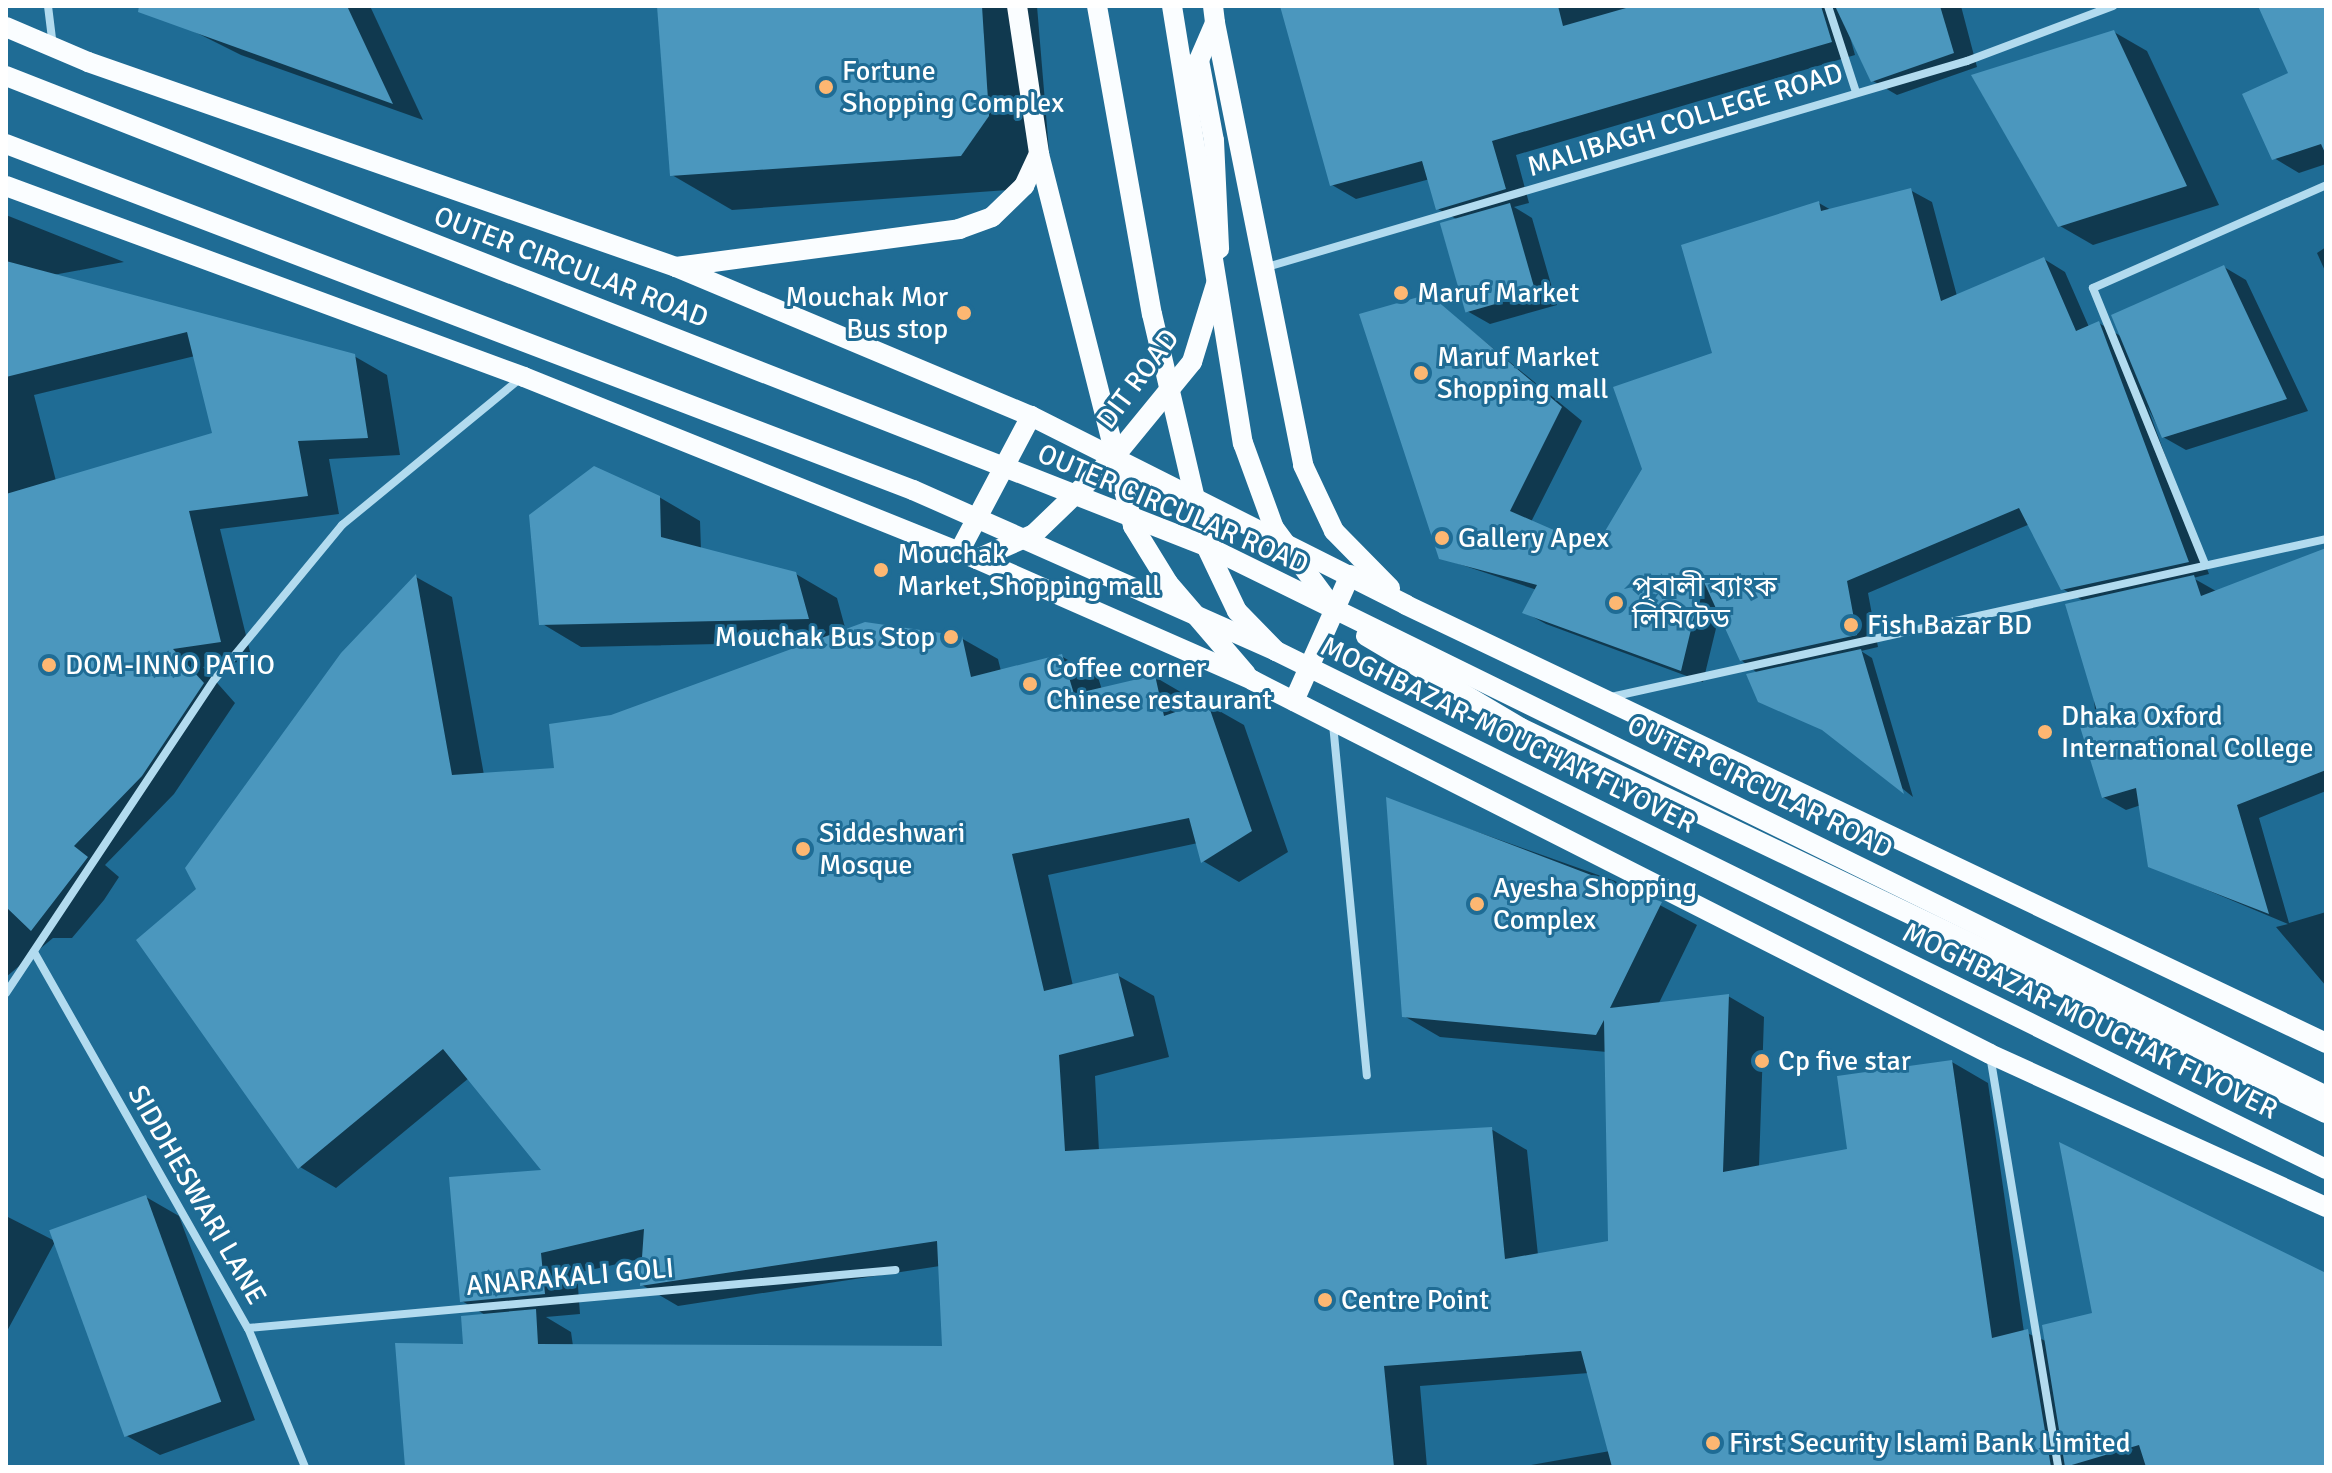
<!DOCTYPE html>
<meta charset="utf-8">
<style>
body{margin:0}
#map{position:relative;width:2332px;height:1473px;overflow:hidden;background:#1f6c95;font-family:Signika,"Noto Sans Bengali",sans-serif}
div>[style]{position:absolute}
[style*='--x']{left:calc(var(--x)*1px);top:calc(var(--y)*1px);width:calc(var(--w)*1px);rotate:calc(var(--a)*1deg)}
.shadow>*{inset:0;background:#0007}
.building>*{inset:0;background:#4b97be;transform-origin:0 0}
.minor>*{height:8px;margin:-4px;padding:0 4px;transform-origin:4px;border-radius:4px;background:#b2dbef}
.primary>*{height:20px;margin:-10px;padding:0 10px;transform-origin:10px;border-radius:10px;background:#fafdff}
.primary-bridge>*{height:20px;margin:-10px;padding:0 10px;transform-origin:10px;border-radius:10px;background:#fafdff}
.dots>*{width:22px;height:22px;translate:-50% -50%;box-sizing:border-box;border:4px solid #1f6c95;border-radius:50%}
span{translate:-50% -50%;white-space:nowrap;text-align:center;line-height:1.15;-webkit-text-stroke:6px #1f6c95;paint-order:stroke}
.poi-label{font-size:28px;color:#fff}
.left{translate:0 -50%;text-align:left}
.right{translate:-100% -50%;text-align:right}
.street-label{font-size:28px;color:#fff}
.frame{position:absolute;inset:0;border:8px solid #fff;pointer-events:none}
</style>
<div id="map">
<div class="shadow">
<i style="clip-path:polygon(143px 6px,370px 6px,423px 120px,241px 55px)"></i>
<i style="clip-path:polygon(659px 6px,1037px 6px,1049px 151px,1021px 189px,732px 210px,672px 175px)"></i>
<i style="clip-path:polygon(1282px 6px,1961px 6px,1977px 67px,1897px 95px,1873px 81px,1850px 37px,1855px 55px,1516px 155px,1529px 203px,1514px 207px,1532px 218px,1557px 305px,1490px 324px,1467px 311px,1458px 220px,1438px 209px,1430px 179px,1356px 199px,1332px 185px)"></i>
<i style="clip-path:polygon(2260px 6px,2326px 6px,2326px 164px,2299px 173px,2274px 158px,2291px 74px)"></i>
<i style="clip-path:polygon(2114px 32px,2147px 51px,2219px 205px,2093px 245px,2060px 226px)"></i>
<i style="clip-path:polygon(1910px 190px,1932px 202px,1957px 296px,2044px 259px,2065px 272px,2089px 327px,2099px 323px,2122px 337px,2224px 267px,2246px 280px,2308px 411px,2186px 450px,2163px 437px,2147px 406px,2209px 574px,2193px 578px,2216px 591px,2326px 550px,2326px 791px,2259px 818px,2289px 923px,2326px 912px,2326px 986px,2276px 927px,2288px 924px,2150px 866px,2141px 805px,2126px 810px,2103px 797px,2085px 602px,2063px 589px,2030px 524px,1868px 593px,1878px 647px,1861px 651px,1872px 658px,1913px 797px,1741px 660px,1720px 612px,1703px 682px,1546px 624px,1524px 612px,1537px 590px,1441px 558px,1429px 296px,1582px 421px,1531px 522px,1596px 551px,1715px 354px,1819px 203px,1831px 210px)"></i>
<i style="clip-path:polygon(evenodd,6px 215px,124px 262px,53px 275px,354px 356px,387px 375px,400px 455px,329px 459px,339px 514px,220px 529px,252px 660px,203px 667px,235px 703px,174px 794px,105px 865px,119px 877px,104px 900px,72px 938px,53px 938px,6px 977px,6px 215px,195px 356px,215px 434px,56px 481px,34px 395px,195px 356px)"></i>
<i style="clip-path:polygon(2326px 247px,2326px 273px,2317px 253px)"></i>
<i style="clip-path:polygon(evenodd,659px 497px,700px 521px,701px 550px,796px 574px,837px 598px,846px 631px,961px 638px,998px 659px,1001px 671px,1061px 656px,1098px 677px,1102px 690px,1155px 677px,1191px 698px,1193px 708px,1207px 704px,1244px 725px,1288px 852px,1239px 882px,1203px 861px,1198px 843px,1048px 875px,1073px 986px,1117px 975px,1154px 996px,1169px 1057px,1095px 1076px,1099px 1151px,1491px 1129px,1527px 1150px,1538px 1255px,1610px 1243px,1607px 1052px,1440px 1037px,1404px 1016px,1388px 800px,1615px 881px,1697px 925px,1658px 1005px,1728px 996px,1764px 1017px,1759px 1167px,1850px 1151px,1952px 1062px,1988px 1083px,2024px 1332px,2046px 1341px,2326px 1274px,2326px 1467px,1520px 1467px,1610px 1451px,1589px 1373px,1420px 1386px,1427px 1467px,407px 1467px,487px 1316px,462px 1301px,545px 1171px,469px 1078px,336px 1188px,300px 1167px,198px 889px,416px 577px,452px 597px,484px 775px,556px 770px,612px 717px,814px 642px,581px 647px,541px 623px,659px 497px,644px 1258px,642px 1285px,678px 1306px,940px 1266px,944px 1348px,573px 1346px,571px 1332px,546px 1317px,580px 1314px,577px 1273px,644px 1258px)"></i>
<i style="clip-path:polygon(146px 1197px,179px 1216px,255px 1420px,160px 1455px,127px 1436px,55px 1242px,6px 1333px,6px 1216px,55px 1241px)"></i>
</div>
<div class="building">
<i style="clip-path:polygon(139px 6px,347px 6px,393px 104px,138px 12px)"></i>
<i style="clip-path:polygon(657px 6px,982px 6px,989px 116px,961px 156px,670px 176px)"></i>
<i style="clip-path:polygon(1280px 6px,1558px 6px,1563px 26px,1633px 6px,1821px 6px,1832px 42px,1492px 141px,1506px 189px,1436px 210px,1422px 161px,1330px 186px)"></i>
<i style="clip-path:polygon(1835px 6px,1940px 6px,1954px 53px,1871px 82px)"></i>
<i style="clip-path:polygon(2258px 6px,2326px 6px,2326px 155px,2321px 144px,2272px 160px,2242px 94px,2288px 73px)"></i>
<i style="clip-path:polygon(2114px 30px,2187px 186px,2058px 227px,1971px 75px)"></i>
<i style="clip-path:polygon(1911px 188px,1941px 301px,2044px 257px,2076px 331px,2099px 321px,2189px 562px,2061px 590px,2019px 508px,1847px 581px,1857px 635px,1740px 661px,1703px 580px,1681px 671px,1522px 613px,1537px 585px,1439px 559px,1359px 314px,1429px 294px,1562px 407px,1510px 511px,1595px 548px,1642px 469px,1613px 387px,1712px 353px,1681px 245px,1819px 201px,1821px 211px)"></i>
<i style="left:1510px;top:203px;width:93px;height:73px;rotate:74deg"></i>
<i style="clip-path:polygon(6px 261px,355px 354px,368px 438px,298px 441px,308px 496px,189px 511px,221px 642px,173px 649px,204px 683px,142px 776px,74px 846px,88px 857px,31px 931px,6px 907px,6px 494px,212px 433px,187px 332px,6px 377px)"></i>
<i style="clip-path:polygon(2224px 265px,2287px 399px,2162px 438px,2111px 315px)"></i>
<i style="clip-path:polygon(594px 466px,660px 496px,661px 537px,796px 572px,809px 619px,539px 625px,529px 515px)"></i>
<i style="clip-path:polygon(2326px 548px,2326px 770px,2237px 805px,2269px 914px,2148px 867px,2136px 788px,2102px 798px,2077px 717px,2097px 711px,2065px 604px,2194px 575px,2201px 596px)"></i>
<i style="clip-path:polygon(416px 574px,452px 775px,554px 768px,549px 724px,611px 715px,865px 622px,962px 636px,971px 677px,1062px 654px,1074px 694px,1155px 675px,1164px 716px,1207px 701px,1252px 831px,1201px 863px,1189px 818px,1012px 854px,1044px 991px,1118px 973px,1134px 1036px,1059px 1055px,1065px 1151px,1492px 1127px,1505px 1259px,1608px 1241px,1604px 1020px,1596px 1035px,1402px 1017px,1386px 797px,1662px 902px,1610px 1008px,1729px 994px,1723px 1172px,1847px 1149px,1837px 1076px,1952px 1060px,1992px 1338px,2028px 1329px,2051px 1467px,1612px 1467px,1581px 1351px,1384px 1366px,1394px 1467px,405px 1467px,395px 1343px,463px 1344px,461px 1316px,536px 1309px,538px 1344px,942px 1346px,937px 1241px,640px 1286px,644px 1229px,541px 1253px,545px 1294px,460px 1302px,449px 1177px,541px 1170px,443px 1049px,298px 1169px,136px 940px,196px 889px,185px 868px,341px 653px)"></i>
<i style="clip-path:polygon(1861px 649px,1904px 794px,1822px 730px,1758px 702px,1746px 674px)"></i>
<i style="clip-path:polygon(2059px 1142px,2326px 1273px,2326px 1467px,2146px 1467px,2139px 1445px,2065px 1467px,2042px 1325px,2092px 1313px)"></i>
<i style="left:146px;top:1195px;width:220px;height:103px;rotate:70deg"></i>
</div>
<div class="minor">
<i style="--x:48;--y:6;--w:39;--a:83"></i>
<i style="--x:1828;--y:6;--w:90;--a:72"></i>
<i style="--x:1267;--y:267;--w:730;--a:-16.4"></i>
<i style="--x:1967;--y:61;--w:156;--a:-20.6"></i>
<i style="--x:2205;--y:564;--w:298;--a:-112.1"></i>
<i style="--x:2093;--y:288;--w:255;--a:-23.8"></i>
<i style="--x:1611;--y:697;--w:732;--a:-12.46"></i>
<i style="--x:1333;--y:724;--w:353;--a:84.5"></i>
<i style="--x:34;--y:952;--w:433;--a:60.4"></i>
<i style="--x:248;--y:1328;--w:150;--a:67.7"></i>
<i style="--x:6;--y:993;--w:377;--a:-56.4"></i>
<i style="--x:215;--y:679;--w:200;--a:-50.5"></i>
<i style="--x:342;--y:525;--w:230;--a:-39.4"></i>
<i style="--x:1990;--y:1055;--w:418;--a:80.6"></i>
<i style="--x:248;--y:1328;--w:650;--a:-5.12"></i>
</div>
<div class="primary">
<i style="--x:1017;--y:6;--w:150;--a:81.5"></i>
<i style="--x:1039;--y:154;--w:384;--a:75.8"></i>
<i style="--x:1133;--y:526;--w:67;--a:58.4"></i>
<i style="--x:1168;--y:583;--w:120;--a:49.4"></i>
<i style="--x:1213;--y:6;--w:17;--a:83"></i>
<i style="--x:1215;--y:23;--w:40;--a:113.4"></i>
<i style="--x:1199;--y:60;--w:82;--a:79.5"></i>
<i style="--x:1214;--y:141;--w:108;--a:87.3"></i>
<i style="--x:1215;--y:23;--w:451;--a:78.7"></i>
<i style="--x:1303;--y:465;--w:73;--a:64.8"></i>
<i style="--x:1334;--y:531;--w:80;--a:45.5"></i>
<i style="--x:6;--y:27;--w:89;--a:23.1"></i>
<i style="--x:88;--y:62;--w:623;--a:19.22"></i>
<i style="--x:676;--y:267;--w:385;--a:22.8"></i>
<i style="--x:1031;--y:416;--w:420;--a:26.7"></i>
<i style="--x:1406;--y:605;--w:1019;--a:25.46"></i>
<i style="--x:6;--y:186;--w:552;--a:20.24"></i>
<i style="--x:524;--y:377;--w:488;--a:21.9"></i>
<i style="--x:977;--y:559;--w:300;--a:23.7"></i>
<i style="--x:1252;--y:680;--w:827;--a:26.87"></i>
<i style="--x:1990;--y:1054;--w:369;--a:24.5"></i>
<i style="--x:676;--y:267;--w:286;--a:-7.6"></i>
<i style="--x:959;--y:229;--w:35;--a:-20"></i>
<i style="--x:992;--y:217;--w:45;--a:-44.1"></i>
<i style="--x:1024;--y:186;--w:35;--a:-65"></i>
<i style="--x:1206;--y:546;--w:72;--a:64.5"></i>
<i style="--x:1237;--y:611;--w:56;--a:45.7"></i>
<i style="--x:959;--y:552;--w:154;--a:-62.1"></i>
<i style="--x:977;--y:559;--w:62;--a:-23.7"></i>
<i style="--x:1034;--y:534;--w:112;--a:-43.9"></i>
<i style="--x:1115;--y:456;--w:122;--a:-50.7"></i>
<i style="--x:1192;--y:362;--w:82;--a:-72.9"></i>
<i style="--x:1294;--y:701;--w:138;--a:-66"></i>
</div>
<div class="primary-bridge">
<i style="--x:1097;--y:6;--w:313;--a:79.9"></i>
<i style="--x:1152;--y:314;--w:238;--a:76.9"></i>
<i style="--x:1172;--y:6;--w:443;--a:80.8"></i>
<i style="--x:1243;--y:443;--w:90;--a:70"></i>
<i style="--x:1274;--y:528;--w:91;--a:53.5"></i>
<i style="--x:6;--y:76;--w:1289;--a:21.39"></i>
<i style="--x:1206;--y:546;--w:1248;--a:26.15"></i>
<i style="--x:6;--y:144;--w:971;--a:20.88"></i>
<i style="--x:913;--y:490;--w:397;--a:23.9"></i>
<i style="--x:1276;--y:651;--w:1171;--a:26.26"></i>
<i style="--x:1366;--y:636;--w:180;--a:30.7"></i>
<i style="--x:1521;--y:728;--w:892;--a:25.56"></i>
</div>
<div class="dots">
<i style="left:826px;top:87px;background:#fdb772"></i>
<i style="left:1401px;top:293px;background:#fdb772"></i>
<i style="left:964px;top:313px;background:#fdb772"></i>
<i style="left:1421px;top:373px;background:#fdb772"></i>
<i style="left:1442px;top:538px;background:#fdb772"></i>
<i style="left:881px;top:570px;background:#fdb772"></i>
<i style="left:1616px;top:603px;background:#fdb772"></i>
<i style="left:1851px;top:625px;background:#fdb772"></i>
<i style="left:951px;top:637px;background:#fdb772"></i>
<i style="left:49px;top:665px;background:#fdb772"></i>
<i style="left:1030px;top:684px;background:#fdb772"></i>
<i style="left:2045px;top:732px;background:#fdb772"></i>
<i style="left:803px;top:849px;background:#fdb772"></i>
<i style="left:1477px;top:904px;background:#fdb772"></i>
<i style="left:1762px;top:1061px;background:#fdb772"></i>
<i style="left:1325px;top:1300px;background:#fdb772"></i>
<i style="left:1713px;top:1443px;background:#fdb772"></i>
</div>
<div class="poi-label">
<span class="left" style="left:842px;top:87px">Fortune<br>Shopping Complex</span>
<span class="left" style="left:1417px;top:293px">Maruf Market</span>
<span class="right" style="left:948px;top:313px">Mouchak Mor<br>Bus stop</span>
<span class="left" style="left:1437px;top:373px">Maruf Market<br>Shopping mall</span>
<span class="left" style="left:1458px;top:538px">Gallery Apex</span>
<span class="left" style="left:897px;top:570px">Mouchak<br>Market,Shopping mall</span>
<span class="left" style="left:1632px;top:603px">পূবালী ব্যাংক<br>লিমিটেড</span>
<span class="left" style="left:1867px;top:625px">Fish Bazar BD</span>
<span class="right" style="left:935px;top:637px">Mouchak Bus Stop</span>
<span class="left" style="left:65px;top:665px">DOM-INNO PATIO</span>
<span class="left" style="left:1046px;top:684px">Coffee corner<br>Chinese restaurant</span>
<span class="left" style="left:2061px;top:732px">Dhaka Oxford<br>International College</span>
<span class="left" style="left:819px;top:849px">Siddeshwari<br>Mosque</span>
<span class="left" style="left:1493px;top:904px">Ayesha Shopping<br>Complex</span>
<span class="left" style="left:1778px;top:1061px">Cp five star</span>
<span class="left" style="left:1341px;top:1300px">Centre Point</span>
<span class="left" style="left:1729px;top:1443px">First Security Islami Bank Limited</span>
</div>
<div class="street-label">
<span style="left:1685px;top:120px;rotate:-17deg">MALIBAGH COLLEGE ROAD</span>
<span style="left:571px;top:267px;rotate:21deg">OUTER CIRCULAR ROAD</span>
<span style="left:1138px;top:379px;rotate:-53deg">DIT ROAD</span>
<span style="left:1173px;top:509px;rotate:23deg">OUTER CIRCULAR ROAD</span>
<span style="left:1508px;top:735px;rotate:26deg">MOGHBAZAR-MOUCHAK FLYOVER</span>
<span style="left:1760px;top:787px;rotate:26deg">OUTER CIRCULAR ROAD</span>
<span style="left:2090px;top:1021px;rotate:26deg">MOGHBAZAR-MOUCHAK FLYOVER</span>
<span style="left:197px;top:1195px;rotate:60deg">SIDDHESWARI LANE</span>
<span style="left:570px;top:1277px;rotate:-5deg">ANARAKALI GOLI</span>
</div>
<div class="frame"></div>
</div>
